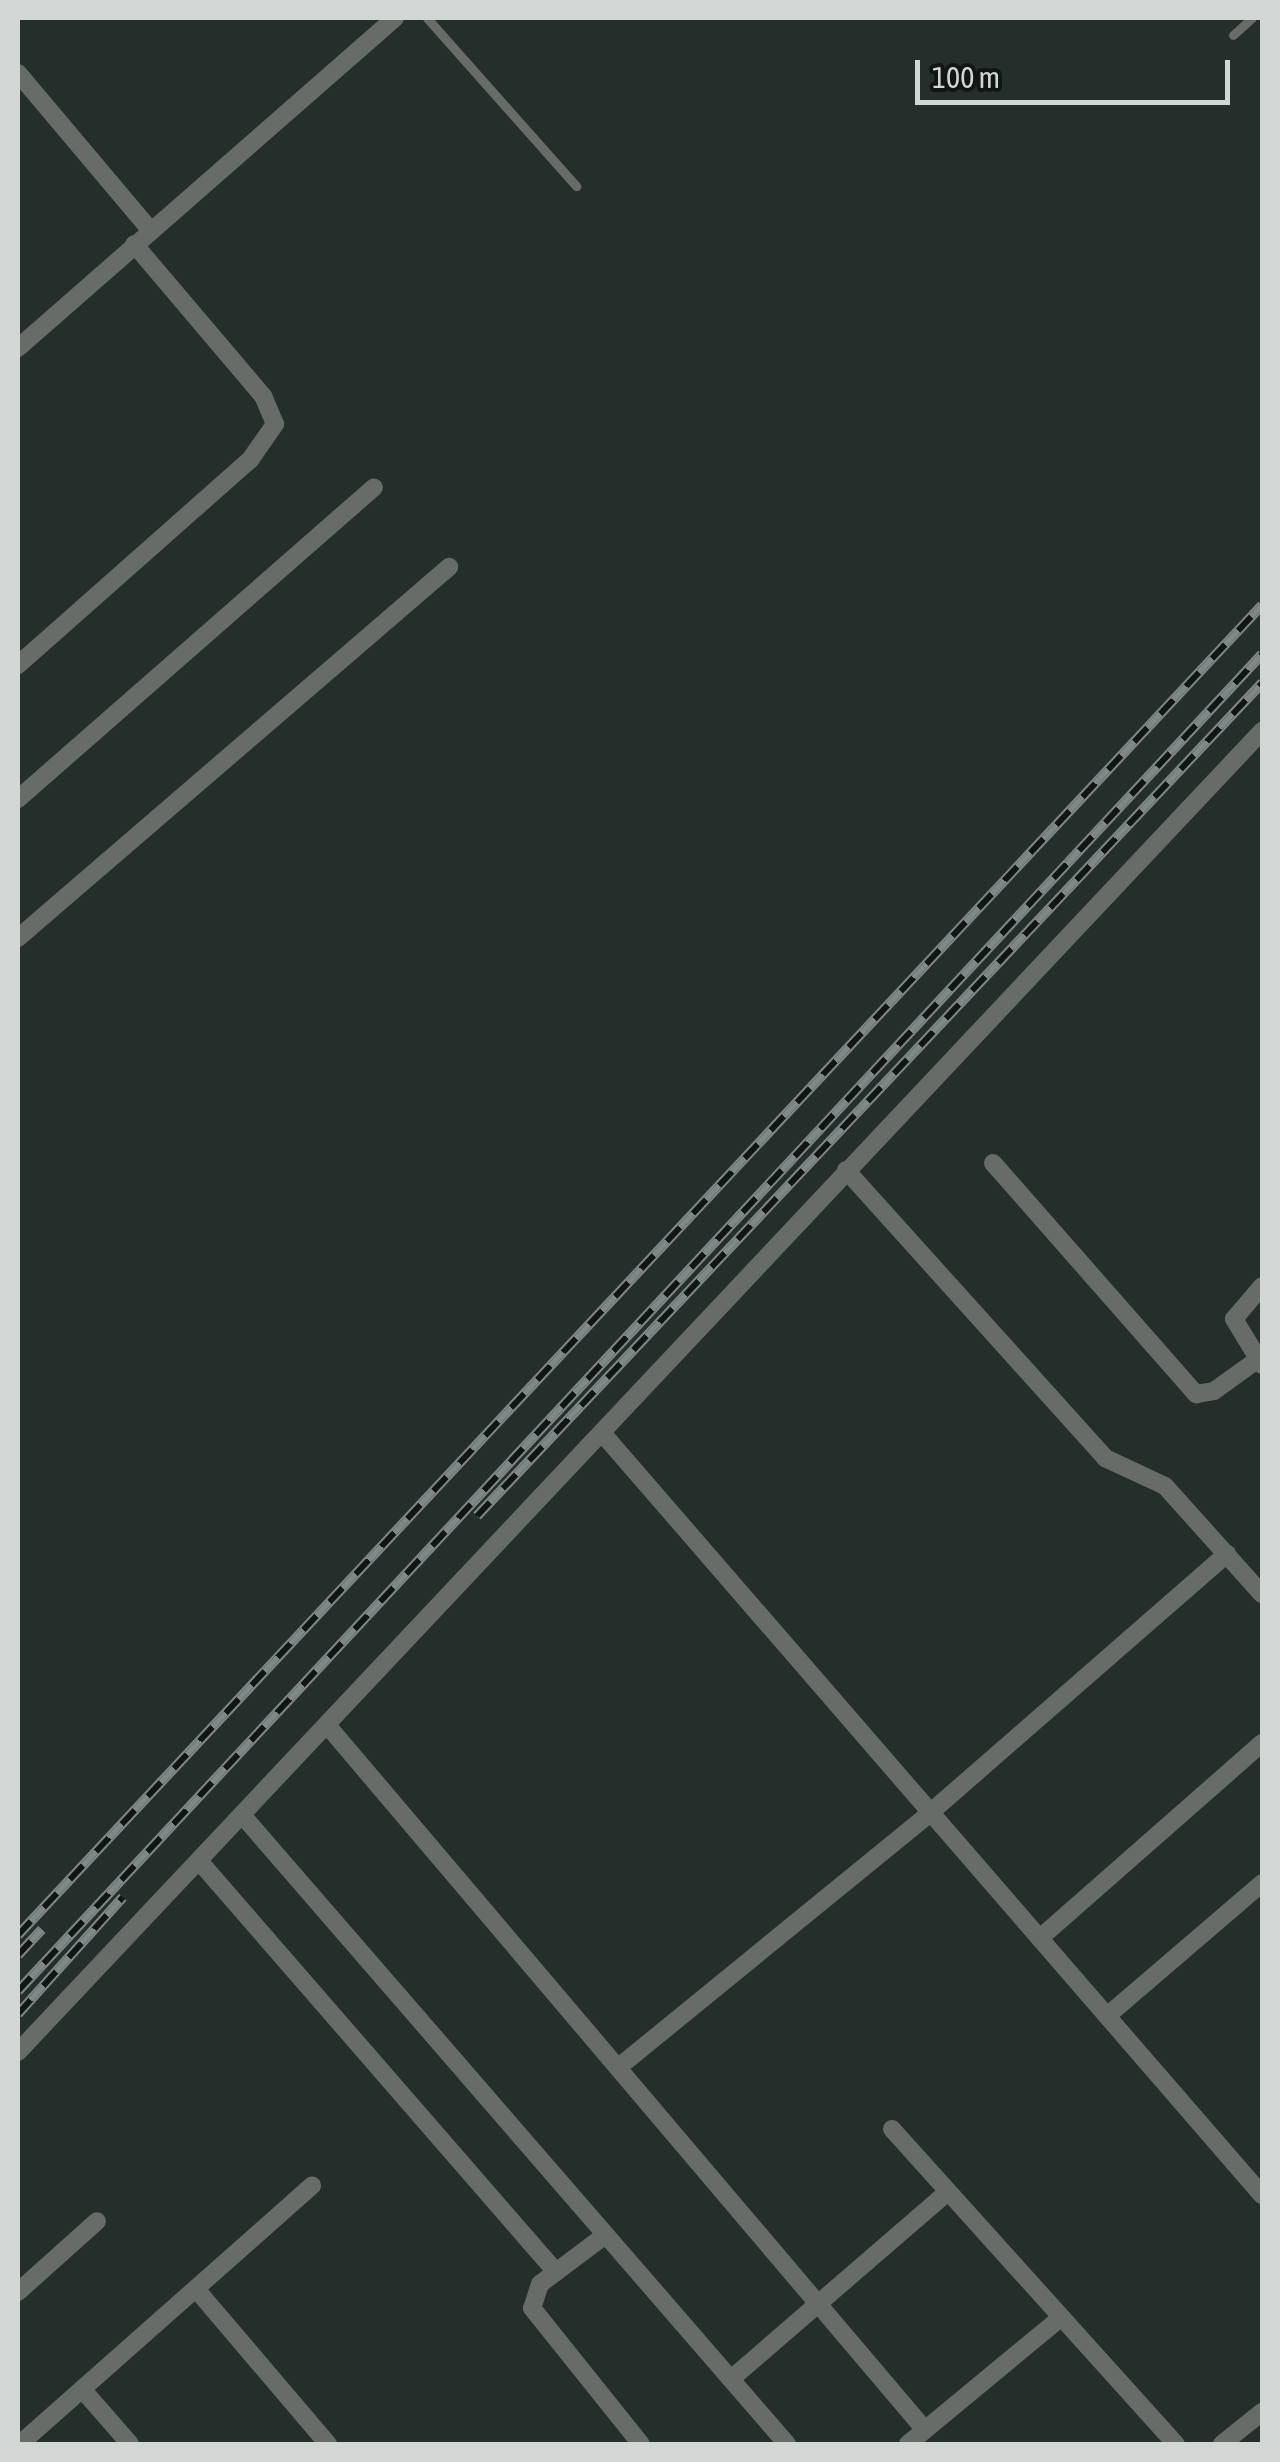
<!DOCTYPE html>
<style>
body{margin:0}
#map{position:relative;width:1280px;height:2462px;overflow:hidden;background:#242f2c;font-family:"Asap Condensed",sans-serif}
div>[style]{position:absolute}
[style*='--x']{left:calc(var(--x)*1px);top:calc(var(--y)*1px);width:calc(var(--w)*1px);rotate:calc(var(--a)*1deg)}
.lane>*{height:9px;margin:-4.5px;padding:0 4.5px;transform-origin:4.5px;border-radius:4.5px;background:#686c68}
.street>*{height:18px;margin:-9px;padding:0 9px;transform-origin:9px;border-radius:9px;background:#686c68}
.rail>*{height:10px;margin-top:-5px;transform-origin:0;background:repeating-linear-gradient(90deg,#111614 0 19px,#7f8886 0 38px);box-sizing:border-box;border-block:2px solid #7f8886}
span{translate:-50% -50%;white-space:nowrap;text-align:center;line-height:1.15;-webkit-text-stroke:10px #111614;paint-order:stroke}
.frame{position:absolute;inset:0;border:20px solid #d0d7d5;pointer-events:none}
.scale{position:absolute;left:915px;top:60px;width:315px;height:45px;box-sizing:border-box;border:5px solid #d0d7d5;border-top:0;padding-left:12px;font-size:30px;line-height:35px;white-space:nowrap;color:#d0d7d5;-webkit-text-stroke:8px #111614;paint-order:stroke}
</style>
<div id="map">
<div class="lane">
<i style="--x:427;--y:18;--w:225;--a:48.4"></i>
<i style="--x:1233;--y:35;--w:25;--a:-42"></i>
</div>
<div class="street">
<i style="--x:18;--y:73;--w:205;--a:49.9"></i>
<i style="--x:18;--y:348;--w:501;--a:-41.2"></i>
<i style="--x:18;--y:665;--w:310;--a:-41.5"></i>
<i style="--x:250;--y:460;--w:44;--a:-55.2"></i>
<i style="--x:275;--y:424;--w:30;--a:-113"></i>
<i style="--x:263;--y:396;--w:199;--a:-130.3"></i>
<i style="--x:18;--y:799;--w:473;--a:-41.2"></i>
<i style="--x:18;--y:938;--w:569;--a:-40.72"></i>
<i style="--x:993;--y:1163;--w:308;--a:48.7"></i>
<i style="--x:1196;--y:1394;--w:18;--a:-9"></i>
<i style="--x:1214;--y:1391;--w:53;--a:-35.8"></i>
<i style="--x:846;--y:1170;--w:387;--a:48"></i>
<i style="--x:1105;--y:1458;--w:66;--a:25"></i>
<i style="--x:1165;--y:1486;--w:145;--a:48.1"></i>
<i style="--x:1262;--y:1365;--w:54;--a:-121.3"></i>
<i style="--x:1234;--y:1319;--w:43;--a:-49.7"></i>
<i style="--x:603;--y:1434;--w:1007;--a:49.11"></i>
<i style="--x:327;--y:1725;--w:924;--a:49.69"></i>
<i style="--x:243;--y:1816;--w:831;--a:49.1"></i>
<i style="--x:200;--y:1862;--w:543;--a:49.03"></i>
<i style="--x:1040;--y:1938;--w:295;--a:-41.3"></i>
<i style="--x:1107;--y:2016;--w:204;--a:-40.6"></i>
<i style="--x:18;--y:2052;--w:1815;--a:-46.72"></i>
<i style="--x:620;--y:2066;--w:402;--a:-39.2"></i>
<i style="--x:931;--y:1812;--w:393;--a:-41.1"></i>
<i style="--x:892;--y:2129;--w:424;--a:48"></i>
<i style="--x:604;--y:2236;--w:80;--a:143.1"></i>
<i style="--x:540;--y:2284;--w:25;--a:108"></i>
<i style="--x:532;--y:2308;--w:174;--a:51.3"></i>
<i style="--x:196;--y:2289;--w:204;--a:49.6"></i>
<i style="--x:18;--y:2292;--w:106;--a:-41.9"></i>
<i style="--x:731;--y:2379;--w:286;--a:-40.8"></i>
<i style="--x:82;--y:2389;--w:73;--a:48.9"></i>
<i style="--x:20;--y:2444;--w:390;--a:-41.5"></i>
<i style="--x:908;--y:2444;--w:196;--a:-39.6"></i>
<i style="--x:1222;--y:2444;--w:51;--a:-38.7"></i>
</div>
<div class="rail">
<i style="--x:477;--y:1516;--w:1145;--a:-46.7"></i>
<i style="--x:18;--y:1935;--w:1821;--a:-46.91"></i>
<i style="--x:18;--y:1955;--w:35;--a:-47"></i>
<i style="--x:18;--y:1991;--w:1826;--a:-47.06"></i>
<i style="--x:18;--y:2014;--w:157;--a:-48.1"></i>
</div>
<div class="frame"></div>
<div class="scale">100 m</div>
</div>
